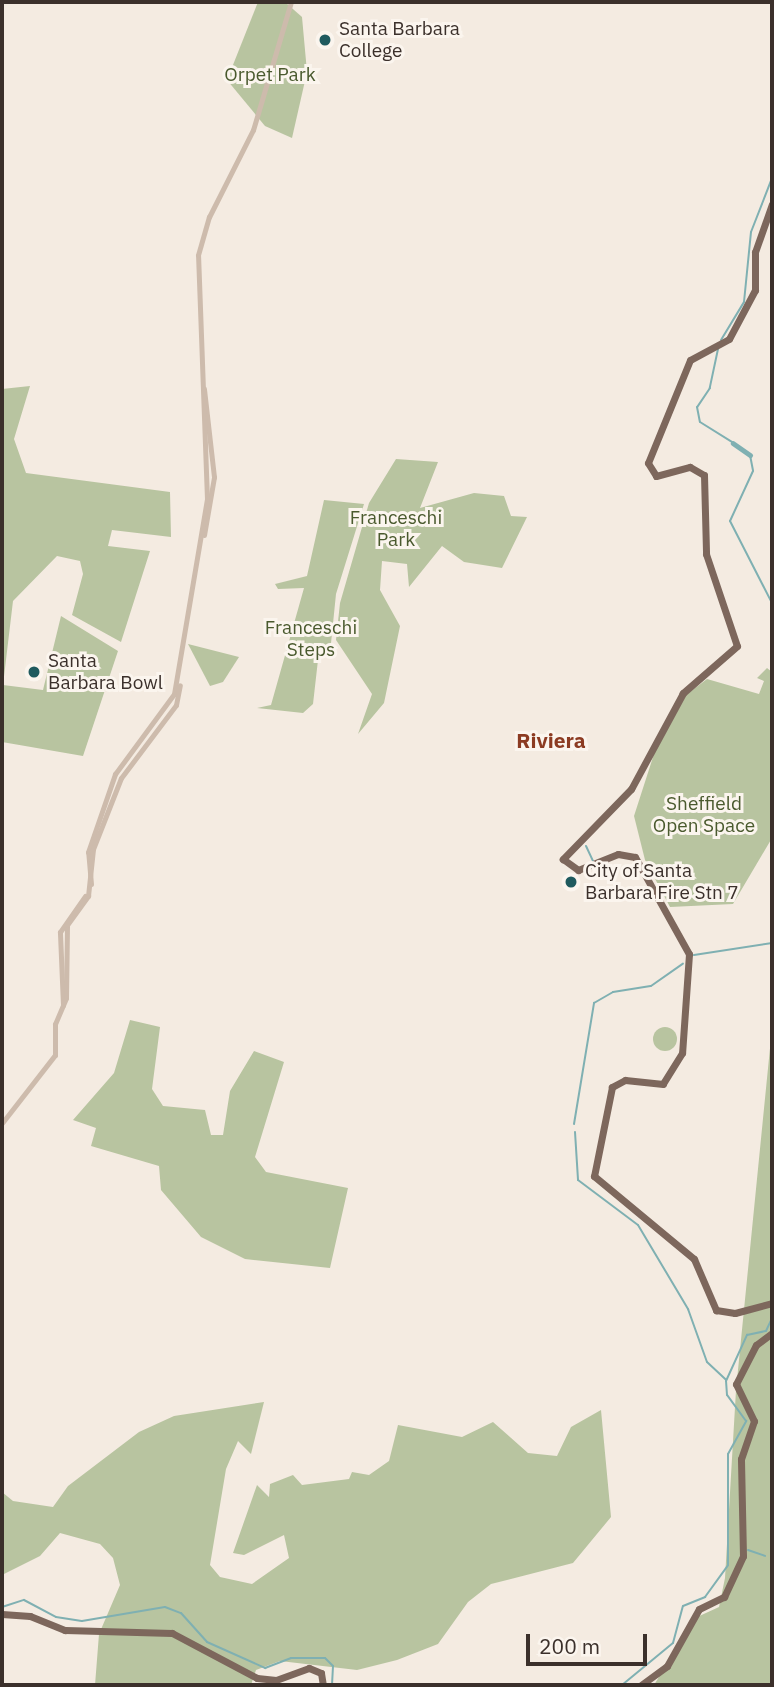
<!DOCTYPE html>
<style>
body{margin:0}
#map{position:relative;width:774px;height:1687px;overflow:hidden;background:#f4ebe1;font-family:"IBM Plex Sans",sans-serif}
div>[style]{position:absolute}
[style*='--x']{left:calc(var(--x)*1px);top:calc(var(--y)*1px);width:calc(var(--w)*1px);rotate:calc(var(--a)*1deg)}
.green>*{inset:0;background:#b8c4a0}
.round{border-radius:50%}
.stream>*{height:2px;margin:-1px;padding:0 1px;transform-origin:1px;border-radius:1px;background:#7fb0b2}
.canal>*{height:4.5px;margin:-2.25px;padding:0 2.25px;transform-origin:2.25px;border-radius:2.25px;background:#7fb0b2}
.minor>*{height:5px;margin:-2.5px;padding:0 2.5px;transform-origin:2.5px;border-radius:2.5px;background:#cdbbac}
.major>*{height:7px;margin:-3.5px;padding:0 3.5px;transform-origin:3.5px;border-radius:3.5px;background:#7d675c}
.dots>*{width:19px;height:19px;translate:-50% -50%;box-sizing:border-box;border:4px solid #fbf5ee;border-radius:50%}
span{translate:-50% -50%;white-space:nowrap;text-align:center;line-height:1.15;-webkit-text-stroke:6px #fbf5ee;paint-order:stroke}
.poi-label{font-size:19px;color:#3b302b}
.left{translate:0 -50%;text-align:left}
.park-label{font-size:19px;color:#4a5a2e}
.neighbourhood-label{font-size:21px;color:#8c3b22;font-weight:700}
.frame{position:absolute;inset:0;border:4px solid #3b302b;pointer-events:none}
.scale{position:absolute;left:526px;top:1634px;width:121px;height:32px;box-sizing:border-box;border:4px solid #3b302b;border-top:0;padding-left:9px;font-size:21px;line-height:24px;white-space:nowrap;color:#3b302b;-webkit-text-stroke:5px #fbf5ee;paint-order:stroke}
</style>
<div id="map">
<div class="green">
<i style="clip-path:polygon(258px 2px,285px 2px,302px 17px,307px 72px,292px 138px,265px 126px,227px 80px)"></i>
<i style="clip-path:polygon(30px 386px,14px 439px,26px 473px,170px 492px,171px 537px,112px 530px,108px 546px,150px 551px,121px 642px,72px 615px,83px 574px,80px 561px,57px 556px,13px 601px,3px 685px,43px 690px,61px 616px,118px 651px,83px 756px,2px 742px,2px 389px)"></i>
<i style="clip-path:polygon(396px 459px,438px 462px,420px 508px,474px 493px,504px 496px,511px 516px,527px 517px,502px 568px,464px 562px,442px 546px,409px 587px,407px 564px,382px 561px,380px 590px,400px 626px,384px 703px,358px 734px,372px 694px,336px 640px,340px 603px,369px 503px)"></i>
<i style="clip-path:polygon(324px 500px,364px 504px,336px 594px,330px 653px,318px 660px,313px 704px,303px 713px,257px 708px,271px 705px,304px 588px,278px 589px,275px 584px,307px 576px)"></i>
<i style="clip-path:polygon(188px 644px,239px 657px,223px 682px,210px 686px)"></i>
<i style="clip-path:polygon(767px 668px,772px 672px,772px 838px,733px 904px,670px 907px,645px 860px,634px 816px,654px 754px,686px 695px,707px 679px,759px 694px,764px 681px,757px 678px)"></i>
<i style="clip-path:polygon(130px 1020px,160px 1027px,152px 1089px,163px 1106px,205px 1110px,211px 1135px,223px 1135px,230px 1091px,254px 1051px,284px 1062px,255px 1157px,266px 1172px,348px 1188px,330px 1268px,245px 1259px,201px 1237px,161px 1190px,159px 1166px,91px 1146px,96px 1128px,73px 1120px,114px 1073px)"></i>
<i class="round" style="left:653px;top:1027px;width:24px;height:24px"></i>
<i style="clip-path:polygon(772px 1028px,772px 1685px,654px 1685px,695px 1618px,719px 1607px,725px 1578px,736px 1390px)"></i>
<i style="clip-path:polygon(264px 1402px,251px 1454px,238px 1441px,226px 1469px,210px 1565px,220px 1577px,252px 1584px,289px 1558px,284px 1535px,244px 1555px,233px 1553px,257px 1485px,269px 1497px,270px 1484px,293px 1475px,302px 1485px,349px 1479px,352px 1472px,369px 1475px,389px 1461px,398px 1425px,462px 1437px,493px 1422px,528px 1453px,557px 1456px,571px 1427px,601px 1410px,611px 1517px,573px 1563px,491px 1584px,468px 1602px,438px 1644px,397px 1660px,357px 1670px,280px 1661px,256px 1670px,251px 1685px,95px 1685px,99px 1634px,120px 1585px,113px 1558px,100px 1544px,60px 1533px,40px 1556px,2px 1575px,2px 1492px,13px 1501px,53px 1507px,68px 1486px,139px 1432px,174px 1416px)"></i>
</div>
<div class="stream">
<i style="--x:772;--y:2;--w:4;--a:90"></i>
<i style="--x:721;--y:340;--w:44;--a:-58.8"></i>
<i style="--x:744;--y:302;--w:70;--a:-84.3"></i>
<i style="--x:751;--y:232;--w:58;--a:-68.7"></i>
<i style="--x:718;--y:349;--w:40;--a:102"></i>
<i style="--x:710;--y:388;--w:23;--a:124"></i>
<i style="--x:697;--y:407;--w:15;--a:79"></i>
<i style="--x:700;--y:422;--w:39;--a:32"></i>
<i style="--x:750;--y:455;--w:16;--a:79"></i>
<i style="--x:753;--y:471;--w:55;--a:114.7"></i>
<i style="--x:730;--y:521;--w:92;--a:62.9"></i>
<i style="--x:586;--y:846;--w:17;--a:65"></i>
<i style="--x:694;--y:955;--w:79;--a:-8.7"></i>
<i style="--x:574;--y:1124;--w:123;--a:-80.6"></i>
<i style="--x:594;--y:1003;--w:22;--a:-30"></i>
<i style="--x:613;--y:992;--w:38;--a:-9"></i>
<i style="--x:651;--y:986;--w:39;--a:-35"></i>
<i style="--x:575;--y:1132;--w:48;--a:86.4"></i>
<i style="--x:578;--y:1180;--w:75;--a:36.9"></i>
<i style="--x:638;--y:1225;--w:98;--a:59.2"></i>
<i style="--x:688;--y:1309;--w:56;--a:70.3"></i>
<i style="--x:707;--y:1362;--w:26;--a:43"></i>
<i style="--x:748;--y:1550;--w:18;--a:19"></i>
<i style="--x:2;--y:1607;--w:23;--a:-18"></i>
<i style="--x:24;--y:1600;--w:36;--a:28"></i>
<i style="--x:56;--y:1617;--w:26;--a:9"></i>
<i style="--x:82;--y:1621;--w:84;--a:-9.6"></i>
<i style="--x:165;--y:1607;--w:17;--a:21"></i>
<i style="--x:181;--y:1613;--w:39;--a:48"></i>
<i style="--x:207;--y:1642;--w:64;--a:24.1"></i>
<i style="--x:265;--y:1668;--w:28;--a:-21"></i>
<i style="--x:291;--y:1658;--w:34;--a:0"></i>
<i style="--x:325;--y:1658;--w:11;--a:45"></i>
<i style="--x:333;--y:1666;--w:19;--a:93"></i>
<i style="--x:622;--y:1685;--w:66;--a:-39.5"></i>
<i style="--x:673;--y:1643;--w:38;--a:-75"></i>
<i style="--x:683;--y:1606;--w:24;--a:-22"></i>
<i style="--x:705;--y:1597;--w:39;--a:-54"></i>
<i style="--x:728;--y:1565;--w:111;--a:-90"></i>
<i style="--x:728;--y:1454;--w:38;--a:-61"></i>
<i style="--x:746;--y:1421;--w:32;--a:-126"></i>
<i style="--x:727;--y:1395;--w:14;--a:-94"></i>
<i style="--x:726;--y:1381;--w:51;--a:-65.5"></i>
<i style="--x:747;--y:1335;--w:19;--a:-12"></i>
<i style="--x:766;--y:1331;--w:14;--a:-65"></i>
</div>
<div class="canal">
<i style="--x:733;--y:443;--w:21;--a:35"></i>
</div>
<div class="minor">
<i style="--x:204;--y:535;--w:59;--a:-80.2"></i>
<i style="--x:214;--y:477;--w:89;--a:-96.5"></i>
<i style="--x:91;--y:884;--w:32;--a:-95"></i>
<i style="--x:88;--y:852;--w:83;--a:-70.9"></i>
<i style="--x:115;--y:774;--w:99;--a:-53.6"></i>
<i style="--x:174;--y:694;--w:198;--a:-80.4"></i>
<i style="--x:207;--y:499;--w:244;--a:-92.1"></i>
<i style="--x:198;--y:255;--w:40;--a:-74"></i>
<i style="--x:209;--y:217;--w:97;--a:-63.2"></i>
<i style="--x:253;--y:130;--w:134;--a:-73.5"></i>
<i style="--x:63;--y:1005;--w:73;--a:-92.4"></i>
<i style="--x:60;--y:932;--w:44;--a:-55.2"></i>
<i style="--x:2;--y:1123;--w:86;--a:-52.1"></i>
<i style="--x:55;--y:1055;--w:31;--a:-90"></i>
<i style="--x:55;--y:1024;--w:28;--a:-67"></i>
<i style="--x:66;--y:998;--w:73;--a:-89.2"></i>
<i style="--x:67;--y:925;--w:36;--a:-54"></i>
<i style="--x:88;--y:896;--w:47;--a:-83.9"></i>
<i style="--x:93;--y:849;--w:76;--a:-68.5"></i>
<i style="--x:121;--y:778;--w:91;--a:-53"></i>
<i style="--x:176;--y:705;--w:20;--a:-79"></i>
</div>
<div class="major">
<i style="--x:772;--y:204;--w:51;--a:109.5"></i>
<i style="--x:755;--y:252;--w:38;--a:90"></i>
<i style="--x:755;--y:290;--w:55;--a:118"></i>
<i style="--x:729;--y:339;--w:44;--a:151.7"></i>
<i style="--x:690;--y:360;--w:111;--a:112.2"></i>
<i style="--x:648;--y:463;--w:15;--a:58"></i>
<i style="--x:656;--y:476;--w:35;--a:-15"></i>
<i style="--x:690;--y:467;--w:16;--a:30"></i>
<i style="--x:704;--y:475;--w:79;--a:88.5"></i>
<i style="--x:706;--y:554;--w:97;--a:71.4"></i>
<i style="--x:737;--y:646;--w:72;--a:139"></i>
<i style="--x:683;--y:693;--w:109;--a:118.4"></i>
<i style="--x:631;--y:789;--w:98;--a:134.2"></i>
<i style="--x:563;--y:859;--w:19;--a:36"></i>
<i style="--x:578;--y:870;--w:43;--a:-21.8"></i>
<i style="--x:618;--y:854;--w:17;--a:10"></i>
<i style="--x:635;--y:857;--w:111;--a:60.9"></i>
<i style="--x:689;--y:954;--w:99;--a:94"></i>
<i style="--x:682;--y:1053;--w:36;--a:122"></i>
<i style="--x:663;--y:1084;--w:38;--a:-174"></i>
<i style="--x:625;--y:1080;--w:15;--a:152"></i>
<i style="--x:612;--y:1087;--w:91;--a:101.4"></i>
<i style="--x:594;--y:1176;--w:130;--a:39.7"></i>
<i style="--x:694;--y:1259;--w:56;--a:66.7"></i>
<i style="--x:716;--y:1310;--w:19;--a:9"></i>
<i style="--x:735;--y:1313;--w:38;--a:-15"></i>
<i style="--x:2;--y:1614;--w:28;--a:4"></i>
<i style="--x:30;--y:1616;--w:38;--a:22"></i>
<i style="--x:65;--y:1630;--w:107;--a:1.6"></i>
<i style="--x:172;--y:1633;--w:96;--a:27.9"></i>
<i style="--x:257;--y:1678;--w:19;--a:6"></i>
<i style="--x:276;--y:1680;--w:35;--a:-20"></i>
<i style="--x:309;--y:1668;--w:13;--a:23"></i>
<i style="--x:321;--y:1673;--w:12;--a:81"></i>
<i style="--x:641;--y:1685;--w:32;--a:-36"></i>
<i style="--x:667;--y:1666;--w:65;--a:-60.7"></i>
<i style="--x:699;--y:1609;--w:28;--a:-26"></i>
<i style="--x:724;--y:1597;--w:45;--a:-65.1"></i>
<i style="--x:743;--y:1556;--w:97;--a:-91.2"></i>
<i style="--x:741;--y:1459;--w:40;--a:-71.1"></i>
<i style="--x:754;--y:1421;--w:41;--a:-115.9"></i>
<i style="--x:736;--y:1384;--w:44;--a:-62.9"></i>
<i style="--x:756;--y:1345;--w:20;--a:-37"></i>
</div>
<div class="dots">
<i style="left:325px;top:40px;background:#1f5a5e"></i>
<i style="left:34px;top:672px;background:#1f5a5e"></i>
<i style="left:571px;top:882px;background:#1f5a5e"></i>
</div>
<div class="poi-label">
<span class="left" style="left:339px;top:40px">Santa Barbara<br>College</span>
<span class="left" style="left:48px;top:672px">Santa<br>Barbara Bowl</span>
<span class="left" style="left:585px;top:882px">City of Santa<br>Barbara Fire Stn 7</span>
</div>
<div class="park-label">
<span style="left:270px;top:75px">Orpet Park</span>
<span style="left:396px;top:529px">Franceschi<br>Park</span>
<span style="left:311px;top:639px">Franceschi<br>Steps</span>
<span style="left:704px;top:815px">Sheffield<br>Open Space</span>
</div>
<div class="neighbourhood-label">
<span style="left:551px;top:740px">Riviera</span>
</div>
<div class="frame"></div>
<div class="scale">200 m</div>
</div>
